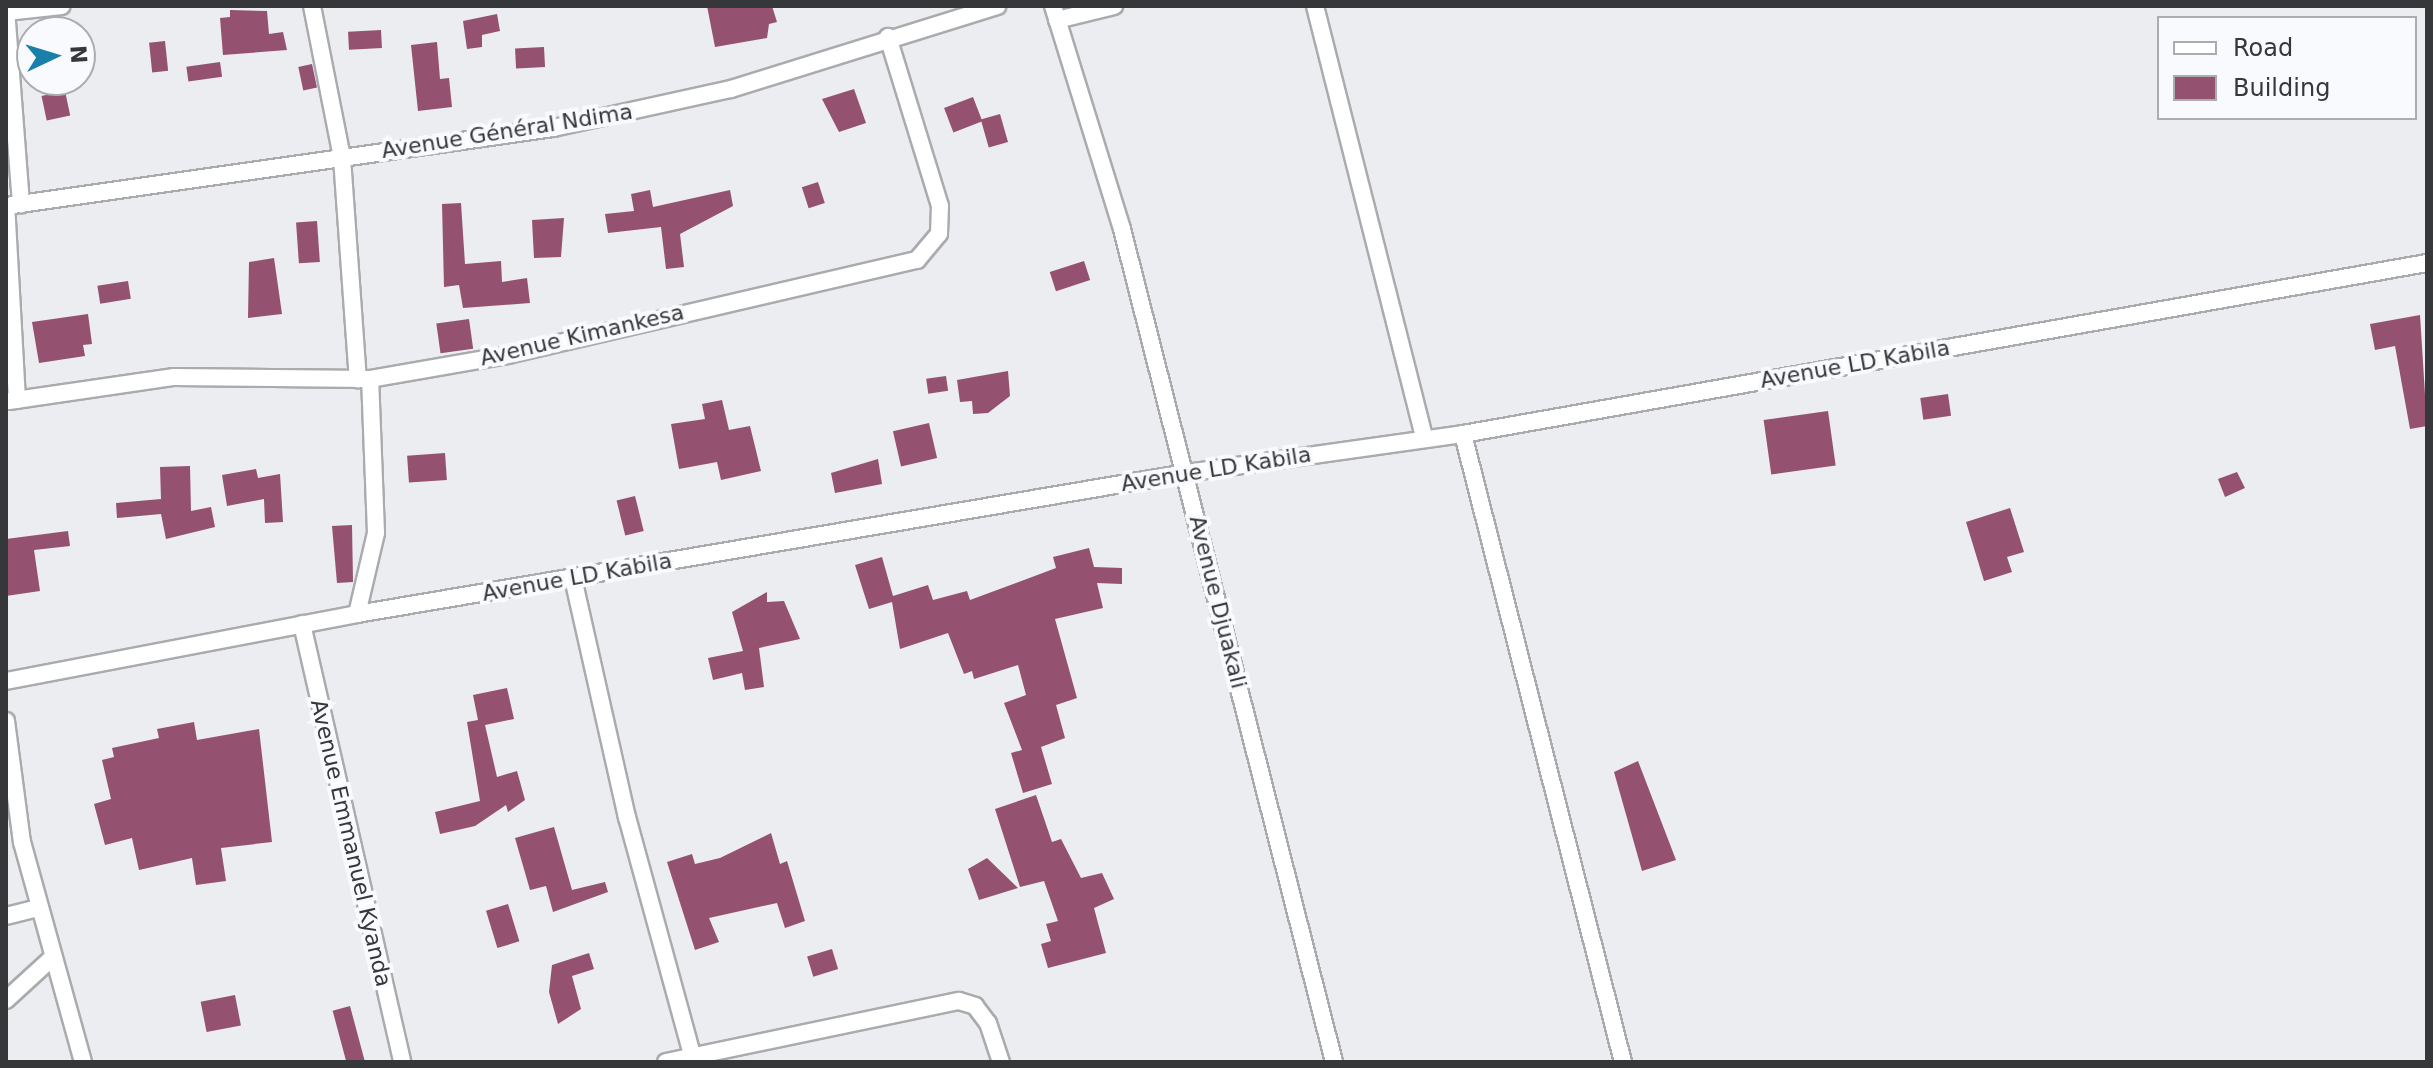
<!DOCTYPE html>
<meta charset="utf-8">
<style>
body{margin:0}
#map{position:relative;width:2433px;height:1068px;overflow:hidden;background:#ebedf0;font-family:"DejaVu Sans",sans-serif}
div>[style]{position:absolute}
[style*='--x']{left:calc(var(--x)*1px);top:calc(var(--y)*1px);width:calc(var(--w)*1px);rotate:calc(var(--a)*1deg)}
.building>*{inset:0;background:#945170;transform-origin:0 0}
.roads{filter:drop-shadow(2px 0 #a9abae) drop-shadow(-2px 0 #a9abae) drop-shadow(0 2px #a9abae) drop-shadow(0 -2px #a9abae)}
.minor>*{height:16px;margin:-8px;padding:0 8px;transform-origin:8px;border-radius:8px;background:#fff}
span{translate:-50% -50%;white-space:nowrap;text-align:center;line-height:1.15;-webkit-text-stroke:8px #f8fafd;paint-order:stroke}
.street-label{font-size:22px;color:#363738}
.frame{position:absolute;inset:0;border:8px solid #363738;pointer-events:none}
.legend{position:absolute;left:2157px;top:16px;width:260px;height:104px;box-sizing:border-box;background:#f8fafd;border:2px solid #aaacae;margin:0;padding:10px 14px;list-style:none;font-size:24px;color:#363738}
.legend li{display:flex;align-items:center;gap:16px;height:40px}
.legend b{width:40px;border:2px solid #aaacae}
.north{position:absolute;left:16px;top:16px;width:80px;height:80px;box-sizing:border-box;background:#f8fafd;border:2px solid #aaacae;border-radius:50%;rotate:86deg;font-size:22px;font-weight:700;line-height:32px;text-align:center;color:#363738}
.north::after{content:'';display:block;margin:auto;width:28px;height:36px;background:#1980aa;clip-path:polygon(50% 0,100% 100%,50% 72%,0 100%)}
</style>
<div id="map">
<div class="building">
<i style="clip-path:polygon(707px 6px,772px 6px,777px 22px,769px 24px,767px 38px,715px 47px)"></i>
<i style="clip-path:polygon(230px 10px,267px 11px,269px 34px,283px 32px,287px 50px,223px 55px,220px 18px,230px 17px)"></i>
<i style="clip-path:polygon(497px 14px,500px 31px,482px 35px,482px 47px,467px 49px,463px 21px)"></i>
<i style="left:381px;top:30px;width:18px;height:33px;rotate:87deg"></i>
<i style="left:165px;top:41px;width:30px;height:16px;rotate:84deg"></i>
<i style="clip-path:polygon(437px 42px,440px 79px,449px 78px,452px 107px,418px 111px,411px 45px)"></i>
<i style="left:544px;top:47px;width:20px;height:29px;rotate:87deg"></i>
<i style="left:220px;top:62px;width:15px;height:34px;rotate:82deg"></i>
<i style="left:312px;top:64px;width:24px;height:14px;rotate:78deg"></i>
<i style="clip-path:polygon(854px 89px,866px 123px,839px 132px,822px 99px)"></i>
<i style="left:65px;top:91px;width:25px;height:24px;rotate:78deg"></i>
<i style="left:973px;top:97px;width:26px;height:31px;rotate:69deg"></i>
<i style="left:1000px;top:114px;width:29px;height:20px;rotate:74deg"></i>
<i style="left:818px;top:182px;width:22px;height:17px;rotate:72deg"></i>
<i style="clip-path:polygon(650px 190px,653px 207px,730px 190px,733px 206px,680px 234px,684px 267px,666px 269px,661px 227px,608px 233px,605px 214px,634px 211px,631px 194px)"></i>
<i style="clip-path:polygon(461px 203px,465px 264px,501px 261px,502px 282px,527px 278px,530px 303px,463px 308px,459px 285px,444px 287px,442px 204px)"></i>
<i style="clip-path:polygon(564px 218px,561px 257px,534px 258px,532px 220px)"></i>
<i style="left:317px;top:221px;width:41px;height:21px;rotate:86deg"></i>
<i style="clip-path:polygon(274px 258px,282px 314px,248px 318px,249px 262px)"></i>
<i style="left:1084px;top:261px;width:20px;height:36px;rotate:72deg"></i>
<i style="left:128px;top:281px;width:18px;height:31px;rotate:81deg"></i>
<i style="clip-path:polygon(88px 314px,92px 344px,83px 345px,85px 356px,39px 363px,32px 322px)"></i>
<i style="clip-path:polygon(2420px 315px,2427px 426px,2410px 429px,2395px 346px,2375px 350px,2370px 324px)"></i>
<i style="left:469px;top:319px;width:30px;height:33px;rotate:82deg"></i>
<i style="clip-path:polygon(1008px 371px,1010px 396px,988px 413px,973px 414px,972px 401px,960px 402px,957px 380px)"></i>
<i style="left:946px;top:376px;width:15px;height:20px;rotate:82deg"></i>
<i style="left:1948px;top:394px;width:22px;height:28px;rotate:82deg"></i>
<i style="clip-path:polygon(722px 400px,729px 430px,750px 426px,761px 471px,721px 480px,717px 462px,679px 469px,671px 424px,705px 419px,702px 404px)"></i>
<i style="left:1828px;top:411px;width:55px;height:65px;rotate:82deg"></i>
<i style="left:929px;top:423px;width:36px;height:37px;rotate:77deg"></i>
<i style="left:445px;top:453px;width:27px;height:38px;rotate:86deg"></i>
<i style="clip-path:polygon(878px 459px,882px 484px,835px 493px,831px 473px)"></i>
<i style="clip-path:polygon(190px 466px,191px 511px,211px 507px,215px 527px,166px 539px,161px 514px,117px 518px,116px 503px,161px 499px,160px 467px)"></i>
<i style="clip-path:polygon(256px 469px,258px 478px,280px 474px,283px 522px,265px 523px,264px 499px,227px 506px,222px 475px)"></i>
<i style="clip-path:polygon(2237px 472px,2245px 488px,2225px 497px,2218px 479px)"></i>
<i style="left:635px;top:496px;width:36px;height:19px;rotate:76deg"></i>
<i style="clip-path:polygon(2010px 508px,2024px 552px,2007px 557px,2012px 572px,1984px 581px,1966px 522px)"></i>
<i style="clip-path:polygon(352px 525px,353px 582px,337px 583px,332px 526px)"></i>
<i style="clip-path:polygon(68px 531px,70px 546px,34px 550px,40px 591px,6px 596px,6px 539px)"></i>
<i style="clip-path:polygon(1089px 548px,1094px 567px,1122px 568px,1122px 584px,1097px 583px,1103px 608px,1055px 619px,1077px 698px,1056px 705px,1065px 738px,1041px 747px,1052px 784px,1023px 793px,1011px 753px,1022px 750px,1004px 703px,1026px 695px,1018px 665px,974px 679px,972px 671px,964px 674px,948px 633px,900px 649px,892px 602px,869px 609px,855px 565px,882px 557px,893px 596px,928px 585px,933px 600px,967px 591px,970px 600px,1056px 568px,1053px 557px)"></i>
<i style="clip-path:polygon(767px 592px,767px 602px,784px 601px,800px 639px,759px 648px,764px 687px,745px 690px,742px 673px,713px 680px,708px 658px,743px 651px,732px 612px)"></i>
<i style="clip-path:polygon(507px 688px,514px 719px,485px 725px,497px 777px,517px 771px,525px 800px,508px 812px,506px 805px,475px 826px,440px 834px,435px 812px,480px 801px,467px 722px,478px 720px,473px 695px)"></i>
<i style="clip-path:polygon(194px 722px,197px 740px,259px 729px,272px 842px,221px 848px,226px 881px,196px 885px,192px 858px,139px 870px,132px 838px,105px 845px,94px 804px,111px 799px,102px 760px,114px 757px,112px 748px,159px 738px,157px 729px)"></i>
<i style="clip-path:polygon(1638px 761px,1676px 860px,1642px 871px,1614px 772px)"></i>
<i style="clip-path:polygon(1036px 795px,1052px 842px,1061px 839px,1081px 878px,1102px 873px,1114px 899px,1094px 908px,1106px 953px,1048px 968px,1041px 944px,1051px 941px,1046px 924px,1058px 921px,1044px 881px,1020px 887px,995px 809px)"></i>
<i style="clip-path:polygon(554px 827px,572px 890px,605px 882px,608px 892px,553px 912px,546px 886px,530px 890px,515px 838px)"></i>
<i style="clip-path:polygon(771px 833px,780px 864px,787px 861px,805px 921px,785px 928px,777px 903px,709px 918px,719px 942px,695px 950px,667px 862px,692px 854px,695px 864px,720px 858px)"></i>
<i style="clip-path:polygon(987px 858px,1018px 888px,979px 900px,968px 869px)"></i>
<i style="left:508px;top:904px;width:39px;height:23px;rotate:73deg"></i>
<i style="left:832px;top:949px;width:21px;height:26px;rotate:73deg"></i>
<i style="clip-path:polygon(589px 953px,594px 969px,572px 976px,581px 1009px,558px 1024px,549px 992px,552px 965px)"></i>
<i style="left:235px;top:995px;width:31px;height:35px;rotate:79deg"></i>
<i style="left:350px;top:1006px;width:58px;height:18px;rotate:75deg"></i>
</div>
<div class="roads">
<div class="minor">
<i style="--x:312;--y:6;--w:155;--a:78.8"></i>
<i style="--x:342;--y:158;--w:222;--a:85.9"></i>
<i style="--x:1053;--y:6;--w:233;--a:72.8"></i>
<i style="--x:1122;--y:229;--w:860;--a:75.72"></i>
<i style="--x:1315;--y:6;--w:444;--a:75.8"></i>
<i style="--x:6;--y:9;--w:196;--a:85.6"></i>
<i style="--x:6;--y:12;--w:56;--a:-6.1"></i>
<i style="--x:1057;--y:20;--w:59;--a:-13.8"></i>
<i style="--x:17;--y:400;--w:194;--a:-93.2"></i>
<i style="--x:6;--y:206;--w:553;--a:-8.12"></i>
<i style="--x:553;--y:128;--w:182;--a:-12.4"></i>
<i style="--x:731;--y:89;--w:279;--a:-17.3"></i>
<i style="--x:9;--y:401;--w:167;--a:-8.3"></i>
<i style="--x:174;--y:377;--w:196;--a:0.6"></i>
<i style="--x:370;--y:379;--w:140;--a:-9.9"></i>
<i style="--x:508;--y:355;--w:420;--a:-13.1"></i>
<i style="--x:917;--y:260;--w:34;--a:-50"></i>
<i style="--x:939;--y:234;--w:28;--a:-88"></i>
<i style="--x:940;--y:206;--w:177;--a:-107.1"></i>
<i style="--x:1463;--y:434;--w:648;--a:75.71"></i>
<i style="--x:573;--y:578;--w:245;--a:77.3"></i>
<i style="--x:627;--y:817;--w:247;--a:74.7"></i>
<i style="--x:357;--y:614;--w:83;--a:-76.8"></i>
<i style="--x:376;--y:533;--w:154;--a:-92.2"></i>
<i style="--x:302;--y:624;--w:449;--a:77.1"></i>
<i style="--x:6;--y:681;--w:357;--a:-10.8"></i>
<i style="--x:357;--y:614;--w:841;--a:-9.65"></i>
<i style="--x:1186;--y:473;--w:280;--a:-8"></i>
<i style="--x:1463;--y:434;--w:979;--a:-10.06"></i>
<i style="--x:6;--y:721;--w:122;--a:82.5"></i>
<i style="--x:22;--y:842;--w:228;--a:74.5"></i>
<i style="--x:6;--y:916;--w:33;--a:-14"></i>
<i style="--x:6;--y:1000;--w:62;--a:-42.4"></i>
<i style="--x:666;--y:1062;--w:299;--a:-11.8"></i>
<i style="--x:959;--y:1001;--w:17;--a:17"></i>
<i style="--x:975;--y:1006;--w:21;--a:53"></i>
<i style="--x:988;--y:1023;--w:41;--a:71.6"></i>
</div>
</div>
<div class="street-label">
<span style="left:507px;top:131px;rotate:-9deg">Avenue Général Ndima</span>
<span style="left:582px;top:335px;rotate:-13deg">Avenue Kimankesa</span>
<span style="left:1855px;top:364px;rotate:-10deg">Avenue LD Kabila</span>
<span style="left:1216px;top:469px;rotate:-9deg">Avenue LD Kabila</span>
<span style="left:577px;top:577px;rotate:-10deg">Avenue LD Kabila</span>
<span style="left:1218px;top:602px;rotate:76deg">Avenue Djuakali</span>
<span style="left:351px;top:843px;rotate:77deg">Avenue Emmanuel Kyanda</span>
</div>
<div class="frame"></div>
<ul class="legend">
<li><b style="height:10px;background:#fff"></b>Road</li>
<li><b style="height:22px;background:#945170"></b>Building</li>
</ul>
<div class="north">N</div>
</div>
